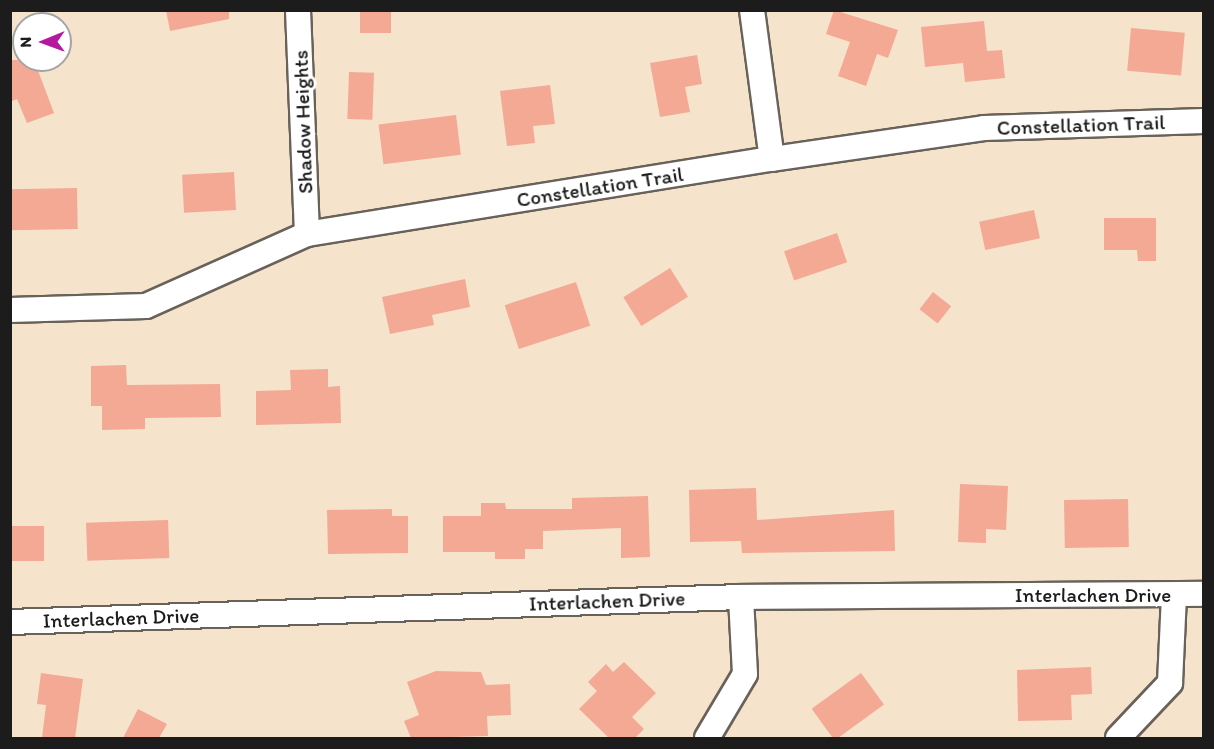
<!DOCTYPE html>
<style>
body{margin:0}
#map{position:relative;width:1214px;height:749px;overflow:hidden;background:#f6e3cc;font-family:Itim,sans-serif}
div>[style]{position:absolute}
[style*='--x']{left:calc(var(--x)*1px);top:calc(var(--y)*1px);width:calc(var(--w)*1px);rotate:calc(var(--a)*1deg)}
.building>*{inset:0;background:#f3a993;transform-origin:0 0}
.roads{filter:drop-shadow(2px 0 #68625a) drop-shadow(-2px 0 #68625a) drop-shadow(0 2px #68625a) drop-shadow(0 -2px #68625a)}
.street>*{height:24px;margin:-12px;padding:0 12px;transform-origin:12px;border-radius:12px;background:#fff}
span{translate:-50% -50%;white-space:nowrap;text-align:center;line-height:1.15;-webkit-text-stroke:6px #fff;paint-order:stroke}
.street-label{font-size:21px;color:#1c1c1c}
.frame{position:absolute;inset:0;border:12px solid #1c1c1c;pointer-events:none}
.north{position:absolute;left:12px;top:12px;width:60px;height:60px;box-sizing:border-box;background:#fff;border:2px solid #a4a4a4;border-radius:50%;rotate:269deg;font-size:16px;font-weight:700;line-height:24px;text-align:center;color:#1c1c1c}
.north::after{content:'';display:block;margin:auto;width:21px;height:27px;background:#b5179e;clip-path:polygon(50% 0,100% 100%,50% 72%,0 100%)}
</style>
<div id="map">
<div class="building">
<i style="clip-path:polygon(166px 10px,229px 10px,229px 19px,170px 31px)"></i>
<i style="left:360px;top:10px;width:31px;height:23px"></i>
<i style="clip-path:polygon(834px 10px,898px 30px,888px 58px,877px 54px,866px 86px,838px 76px,850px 42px,826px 34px)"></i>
<i style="clip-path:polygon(984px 21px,987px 51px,1002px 50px,1005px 78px,965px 82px,963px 63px,925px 67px,921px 27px)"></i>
<i style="left:1131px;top:28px;width:54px;height:43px;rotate:5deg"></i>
<i style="clip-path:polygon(697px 55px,702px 84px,685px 87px,690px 112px,660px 117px,650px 63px)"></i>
<i style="clip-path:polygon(10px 60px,34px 60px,54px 113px,27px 123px,17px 99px,10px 102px)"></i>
<i style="left:349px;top:72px;width:25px;height:47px;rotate:2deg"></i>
<i style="clip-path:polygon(550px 85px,555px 124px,533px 126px,535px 143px,507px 146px,500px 91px)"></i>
<i style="left:456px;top:115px;width:40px;height:78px;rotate:83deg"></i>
<i style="left:234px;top:172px;width:38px;height:52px;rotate:87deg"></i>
<i style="left:77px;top:188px;width:41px;height:67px;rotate:89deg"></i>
<i style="left:1034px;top:210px;width:29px;height:56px;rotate:78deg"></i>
<i style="clip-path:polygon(1104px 218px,1156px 218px,1156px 261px,1138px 261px,1137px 250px,1104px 250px)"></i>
<i style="left:837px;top:233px;width:31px;height:56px;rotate:71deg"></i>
<i style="left:670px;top:268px;width:34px;height:55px;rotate:58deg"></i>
<i style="clip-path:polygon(465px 279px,470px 307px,432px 315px,434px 325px,390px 334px,382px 297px)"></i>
<i style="left:576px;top:282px;width:46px;height:75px;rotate:72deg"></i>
<i style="left:933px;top:292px;width:23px;height:22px;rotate:38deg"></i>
<i style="clip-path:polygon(126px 365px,127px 385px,220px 384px,221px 417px,145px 418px,145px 429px,102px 430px,102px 406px,91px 406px,91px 366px)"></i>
<i style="clip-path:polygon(328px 369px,328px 387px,340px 386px,341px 423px,256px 425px,256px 391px,291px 390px,290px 370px)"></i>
<i style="clip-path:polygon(960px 484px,1008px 486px,1006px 530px,986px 529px,986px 543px,958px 542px)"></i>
<i style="clip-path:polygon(756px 488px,757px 520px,894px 510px,895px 551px,742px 553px,741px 541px,690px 542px,689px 490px)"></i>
<i style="clip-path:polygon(648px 496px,650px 557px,621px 558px,621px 528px,543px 531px,543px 549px,525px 549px,525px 559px,495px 559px,495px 552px,443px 552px,443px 516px,481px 516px,481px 503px,505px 503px,506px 509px,572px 509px,572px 498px)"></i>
<i style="left:1128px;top:499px;width:48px;height:64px;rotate:89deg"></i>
<i style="clip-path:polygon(392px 509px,392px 516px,408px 516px,408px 553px,328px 554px,327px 510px)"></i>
<i style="left:168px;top:520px;width:38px;height:82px;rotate:88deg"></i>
<i style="left:44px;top:526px;width:35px;height:34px;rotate:90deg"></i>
<i style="clip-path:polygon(624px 662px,656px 693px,632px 717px,644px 729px,635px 738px,609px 738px,579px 709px,597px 691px,588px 682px,606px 664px,613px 672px)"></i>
<i style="clip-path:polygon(1091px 667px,1092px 694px,1071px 695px,1072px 720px,1018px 721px,1017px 670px)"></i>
<i style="clip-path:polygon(436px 671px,481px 672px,486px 685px,510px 684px,511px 715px,487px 716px,488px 736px,411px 738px,404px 721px,419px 715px,407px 682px)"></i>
<i style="clip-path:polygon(41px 673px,83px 679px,75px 738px,42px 738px,46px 705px,37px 704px)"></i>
<i style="left:861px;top:673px;width:39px;height:61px;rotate:54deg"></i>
<i style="clip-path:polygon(138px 709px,167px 724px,159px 738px,123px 738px)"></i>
</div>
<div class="roads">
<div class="street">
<i style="--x:298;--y:10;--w:224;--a:87.7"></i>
<i style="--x:752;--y:10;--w:150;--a:82.4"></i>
<i style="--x:10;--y:310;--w:136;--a:-1.7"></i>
<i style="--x:146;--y:306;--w:176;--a:-24.1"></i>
<i style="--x:307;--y:234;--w:471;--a:-9.2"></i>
<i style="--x:772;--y:159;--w:214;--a:-8.3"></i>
<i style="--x:984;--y:128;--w:220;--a:-1.8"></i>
<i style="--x:10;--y:622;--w:731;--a:-1.96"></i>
<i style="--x:741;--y:597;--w:463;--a:-0.4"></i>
<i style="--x:707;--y:738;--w:74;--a:-59.3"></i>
<i style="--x:745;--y:674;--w:77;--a:-93"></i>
<i style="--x:1118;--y:738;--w:76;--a:-46.6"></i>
<i style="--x:1170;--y:683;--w:88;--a:-87.4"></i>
</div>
</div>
<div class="street-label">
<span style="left:303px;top:122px;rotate:-92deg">Shadow Heights</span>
<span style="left:1081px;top:125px;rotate:-2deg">Constellation Trail</span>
<span style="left:600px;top:187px;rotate:-9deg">Constellation Trail</span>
<span style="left:1093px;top:595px">Interlachen Drive</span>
<span style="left:607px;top:601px;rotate:-2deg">Interlachen Drive</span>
<span style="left:121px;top:618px;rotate:-2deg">Interlachen Drive</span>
</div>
<div class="frame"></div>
<div class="north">N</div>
</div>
